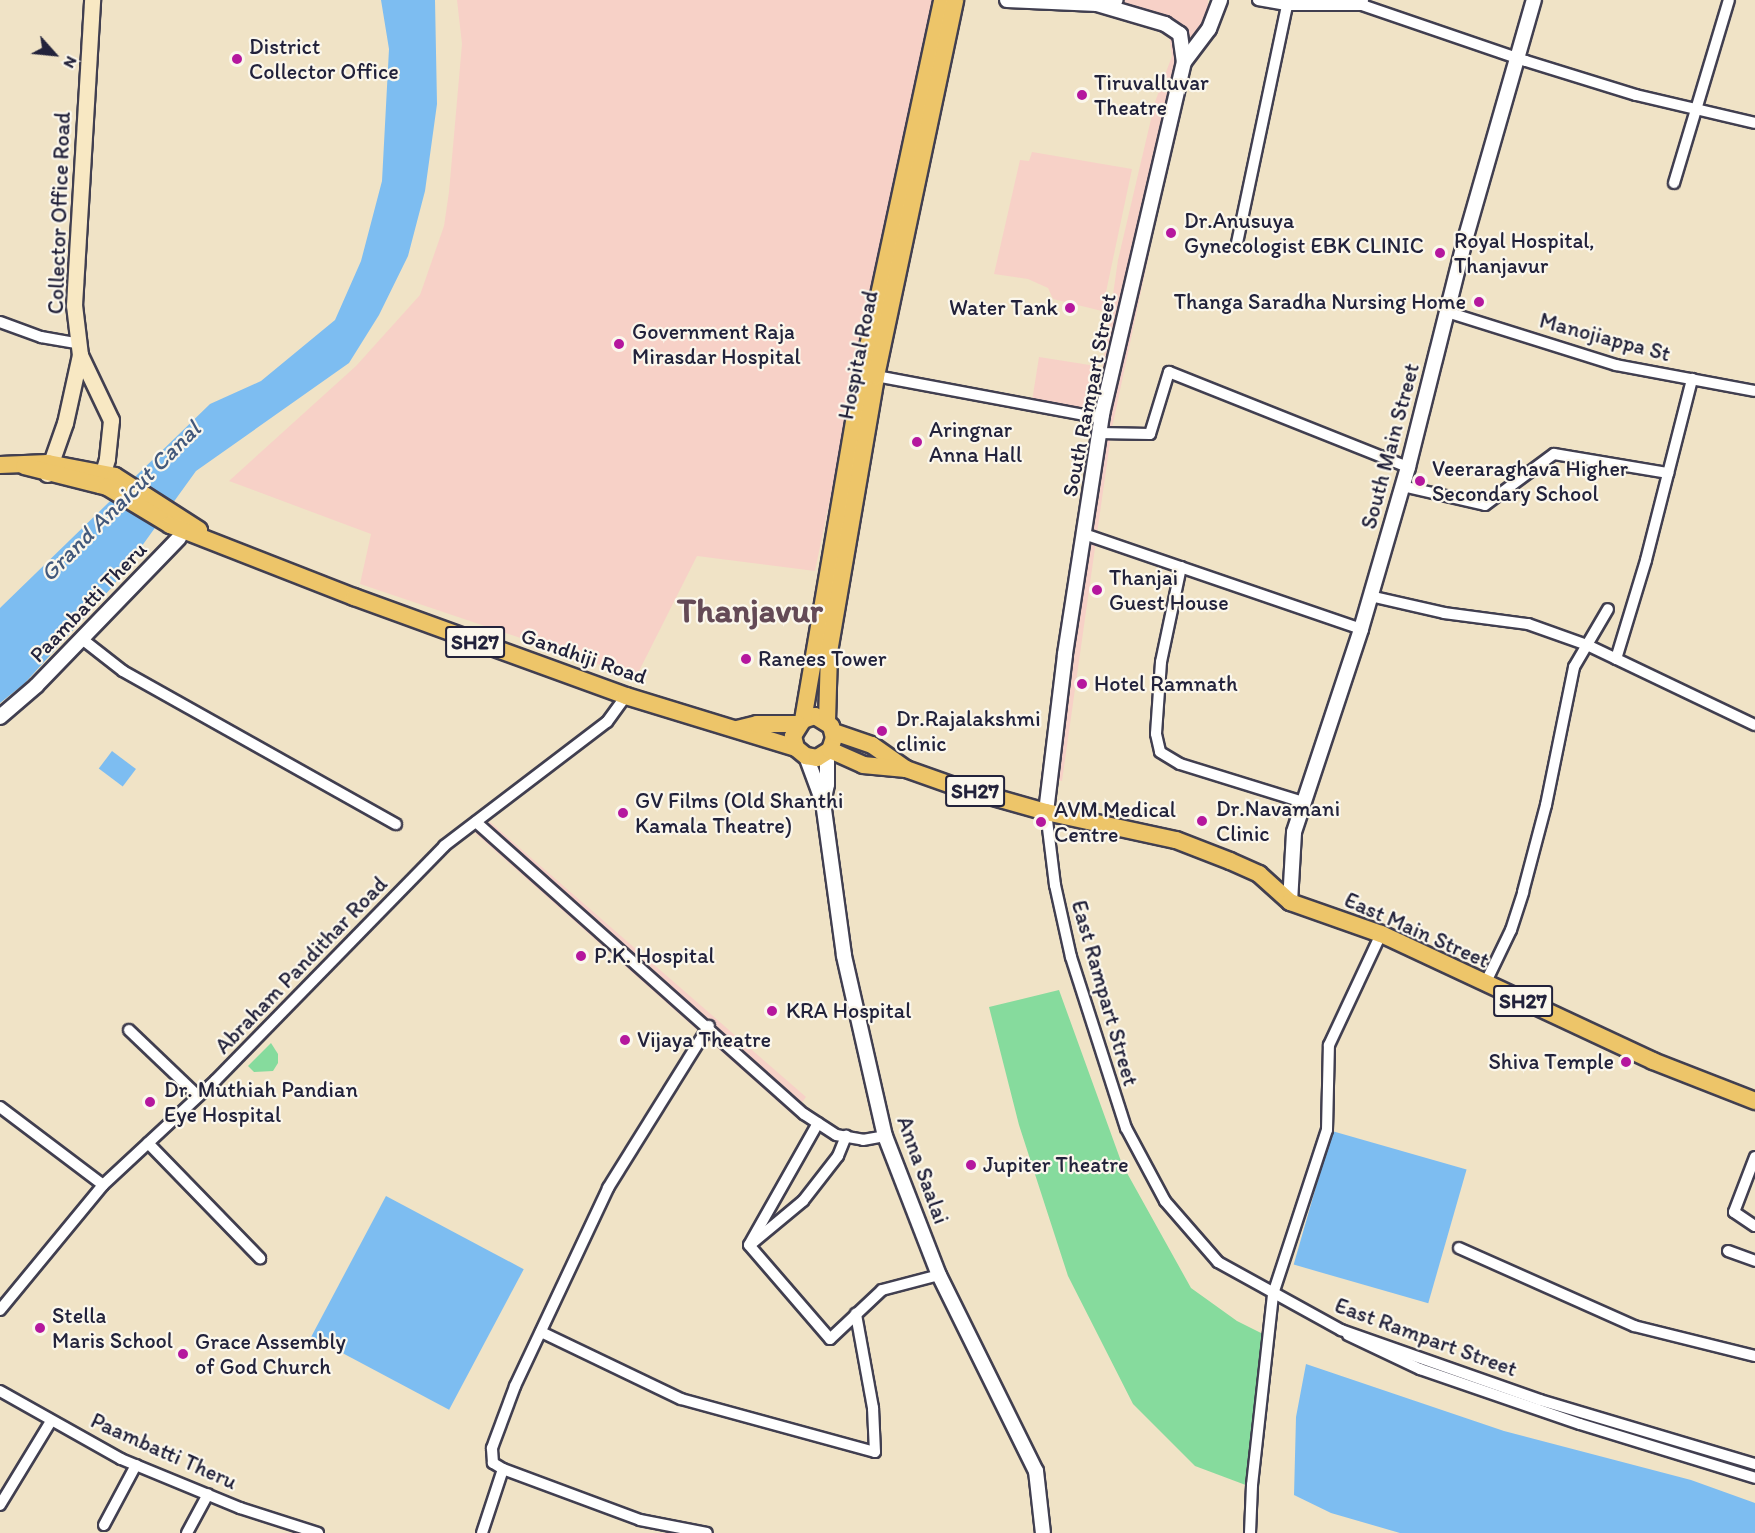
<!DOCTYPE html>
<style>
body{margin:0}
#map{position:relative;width:1755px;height:1533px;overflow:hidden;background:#f0e3c6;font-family:Itim,sans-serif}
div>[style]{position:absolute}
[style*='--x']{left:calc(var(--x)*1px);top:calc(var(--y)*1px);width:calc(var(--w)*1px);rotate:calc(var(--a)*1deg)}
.built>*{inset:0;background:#f7d1c7;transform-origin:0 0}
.green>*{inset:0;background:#86db9d}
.water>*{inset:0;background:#7dbdf1;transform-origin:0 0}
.roads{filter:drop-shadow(2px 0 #413f50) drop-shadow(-2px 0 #413f50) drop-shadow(0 2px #413f50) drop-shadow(0 -2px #413f50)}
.minor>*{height:10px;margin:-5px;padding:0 5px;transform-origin:5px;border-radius:5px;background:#fff}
.tertiary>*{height:14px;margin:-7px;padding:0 7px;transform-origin:7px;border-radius:7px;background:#fff}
.secondary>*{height:15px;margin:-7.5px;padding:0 7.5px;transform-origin:7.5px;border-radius:7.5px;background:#f8e8c3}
.primary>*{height:16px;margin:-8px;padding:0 8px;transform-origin:8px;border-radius:8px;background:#edc569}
.dots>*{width:16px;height:16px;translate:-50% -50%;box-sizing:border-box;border:3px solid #fbf7ec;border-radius:50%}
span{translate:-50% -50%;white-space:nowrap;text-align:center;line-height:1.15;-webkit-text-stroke:4.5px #fbf7ec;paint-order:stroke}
.shield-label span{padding:2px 4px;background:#fbf7ec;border:2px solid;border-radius:4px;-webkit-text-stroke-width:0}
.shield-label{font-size:21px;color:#22223b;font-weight:700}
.poi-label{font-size:22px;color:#22223b}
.left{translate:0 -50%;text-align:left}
.right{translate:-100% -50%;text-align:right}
.street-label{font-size:22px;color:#22223b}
.water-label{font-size:24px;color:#42587b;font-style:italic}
.town-label{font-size:34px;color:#644a56;font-weight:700}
.north{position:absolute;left:24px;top:24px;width:60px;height:60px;-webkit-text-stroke:4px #fbf7ec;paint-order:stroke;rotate:117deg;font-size:16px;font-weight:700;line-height:24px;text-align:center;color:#22223b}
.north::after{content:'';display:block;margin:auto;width:21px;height:27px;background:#22223b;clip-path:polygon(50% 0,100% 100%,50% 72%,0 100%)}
</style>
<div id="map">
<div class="built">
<i style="clip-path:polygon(457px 0,934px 0,815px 571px,697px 556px,636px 677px,360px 584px,371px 534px,229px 481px,356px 366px,420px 295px,444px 226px,449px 192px,462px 44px)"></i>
<i style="clip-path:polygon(1056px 0,1208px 0,1207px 26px,1190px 61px,1112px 428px,1062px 781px,1043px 778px,1118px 260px,1155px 102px,1172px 56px,1169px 35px,1158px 22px)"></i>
<i style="clip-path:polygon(1032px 152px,1132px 169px,1102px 311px,1053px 299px,1048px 288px,1028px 279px,994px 274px,1020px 160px,1029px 161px)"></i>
<i style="left:1039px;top:357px;width:61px;height:43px;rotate:9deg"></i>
<i style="clip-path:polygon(490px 822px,806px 1097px,793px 1115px,475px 833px)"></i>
</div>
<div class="green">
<i style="clip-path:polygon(1059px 990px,1122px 1164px,1191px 1288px,1237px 1321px,1265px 1335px,1259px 1490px,1195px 1466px,1133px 1404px,1068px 1276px,1019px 1125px,989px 1007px)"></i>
<i style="clip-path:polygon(271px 1043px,278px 1054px,278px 1063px,273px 1071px,254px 1072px,248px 1066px)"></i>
</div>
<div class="water">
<i style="clip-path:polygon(381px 0,435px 0,437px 104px,425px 191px,408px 256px,379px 315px,349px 363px,196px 471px,113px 586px,24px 684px,0 703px,0 608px,210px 404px,261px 381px,335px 320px,361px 261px,382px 181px,389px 49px)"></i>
<i style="left:112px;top:751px;width:30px;height:22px;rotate:37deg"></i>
<i style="left:1332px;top:1131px;width:140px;height:139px;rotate:16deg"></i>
<i style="left:386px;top:1196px;width:156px;height:159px;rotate:28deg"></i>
<i style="clip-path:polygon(1306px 1364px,1504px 1431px,1691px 1480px,1755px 1503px,1755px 1533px,1400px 1533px,1331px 1513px,1294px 1495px,1296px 1417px)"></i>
</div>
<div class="roads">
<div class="minor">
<i style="--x:1258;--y:0;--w:29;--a:10"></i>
<i style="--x:1287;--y:5;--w:75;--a:0"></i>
<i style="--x:1363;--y:0;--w:5;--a:101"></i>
<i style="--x:1362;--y:5;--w:173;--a:18.9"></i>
<i style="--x:1526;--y:61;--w:115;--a:17.2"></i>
<i style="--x:1636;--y:95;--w:122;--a:13.2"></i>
<i style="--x:1674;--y:183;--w:191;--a:-73.3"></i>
<i style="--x:1237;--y:243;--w:243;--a:-78.1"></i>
<i style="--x:1447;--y:312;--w:177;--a:17.4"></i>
<i style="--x:1616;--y:365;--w:141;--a:10.6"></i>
<i style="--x:0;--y:322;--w:44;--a:20.1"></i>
<i style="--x:41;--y:337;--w:40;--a:10"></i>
<i style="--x:876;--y:376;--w:229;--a:10.6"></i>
<i style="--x:1099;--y:433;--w:51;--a:1.1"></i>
<i style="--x:1150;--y:434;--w:65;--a:-73"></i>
<i style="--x:1169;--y:372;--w:257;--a:21.7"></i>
<i style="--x:1402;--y:486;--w:85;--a:12.9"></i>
<i style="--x:1485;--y:505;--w:86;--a:-36.5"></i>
<i style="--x:1554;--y:454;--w:116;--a:9.5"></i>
<i style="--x:1084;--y:534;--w:293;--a:18.9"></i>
<i style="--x:1181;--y:567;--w:97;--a:101.9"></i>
<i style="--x:1161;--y:662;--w:72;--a:94"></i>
<i style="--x:1156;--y:734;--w:18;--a:77"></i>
<i style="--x:1160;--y:752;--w:23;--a:31"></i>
<i style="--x:1180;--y:764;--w:129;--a:17.2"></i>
<i style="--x:1370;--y:596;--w:76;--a:12.9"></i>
<i style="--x:1444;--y:613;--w:85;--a:7.5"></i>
<i style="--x:1528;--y:624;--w:63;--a:19.6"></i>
<i style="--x:1587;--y:645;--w:186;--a:25.5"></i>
<i style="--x:82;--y:639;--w:52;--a:38"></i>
<i style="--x:123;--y:671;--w:313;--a:29.3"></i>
<i style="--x:1616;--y:659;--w:103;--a:-73.1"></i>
<i style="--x:1646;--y:560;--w:187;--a:-75.7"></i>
<i style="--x:1046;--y:812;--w:74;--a:83"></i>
<i style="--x:1055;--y:885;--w:74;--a:77.5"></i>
<i style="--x:1071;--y:957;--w:180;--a:72.2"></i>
<i style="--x:1126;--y:1128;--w:83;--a:61.9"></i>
<i style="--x:1165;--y:1201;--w:81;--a:49"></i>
<i style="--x:1218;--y:1262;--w:141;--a:28.9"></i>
<i style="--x:1341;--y:1330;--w:211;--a:19.4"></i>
<i style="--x:1540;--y:1400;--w:224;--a:16.6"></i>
<i style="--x:476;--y:822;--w:439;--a:41.7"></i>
<i style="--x:804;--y:1114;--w:38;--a:33"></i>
<i style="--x:836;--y:1135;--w:27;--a:10"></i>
<i style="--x:863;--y:1140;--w:22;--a:-10"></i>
<i style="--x:1485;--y:984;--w:60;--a:-64.3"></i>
<i style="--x:1511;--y:930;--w:40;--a:-72"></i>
<i style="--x:1523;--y:892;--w:90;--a:-75.2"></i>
<i style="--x:1546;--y:805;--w:141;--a:-78.5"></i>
<i style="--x:1574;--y:667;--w:67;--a:-59.6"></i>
<i style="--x:129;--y:1030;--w:95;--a:43.7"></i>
<i style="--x:0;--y:1107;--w:129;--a:37.1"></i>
<i style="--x:818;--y:1123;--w:140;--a:119.5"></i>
<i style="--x:749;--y:1245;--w:124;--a:49.2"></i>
<i style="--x:830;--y:1339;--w:71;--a:-43.3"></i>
<i style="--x:882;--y:1290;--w:59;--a:-14.7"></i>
<i style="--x:148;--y:1143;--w:161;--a:45.8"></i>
<i style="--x:1755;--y:1157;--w:59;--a:110.9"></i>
<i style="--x:1734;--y:1212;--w:25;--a:34"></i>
<i style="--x:750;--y:1245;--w:69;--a:-39.7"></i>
<i style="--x:803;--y:1201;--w:57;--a:-52.1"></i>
<i style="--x:838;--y:1156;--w:22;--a:-68"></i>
<i style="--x:1459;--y:1248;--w:192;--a:24"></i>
<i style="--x:1634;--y:1326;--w:125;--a:13.9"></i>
<i style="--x:1728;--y:1251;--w:29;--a:20"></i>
<i style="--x:0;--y:1310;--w:162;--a:-50.5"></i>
<i style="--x:103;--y:1185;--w:154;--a:-42.9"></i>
<i style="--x:216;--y:1080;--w:327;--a:-45.7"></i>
<i style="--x:444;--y:846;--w:205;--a:-37.3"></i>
<i style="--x:607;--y:722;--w:32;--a:-54"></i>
<i style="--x:541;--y:1332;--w:155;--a:25.6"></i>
<i style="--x:681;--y:1399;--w:201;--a:15.3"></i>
<i style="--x:875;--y:1452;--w:44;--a:-92.6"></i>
<i style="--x:873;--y:1408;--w:96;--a:-100.3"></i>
<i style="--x:1348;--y:1335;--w:80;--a:25.3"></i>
<i style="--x:1420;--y:1369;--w:169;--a:19"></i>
<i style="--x:1580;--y:1424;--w:183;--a:17.1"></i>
<i style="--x:0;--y:1391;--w:139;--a:29.3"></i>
<i style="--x:121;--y:1459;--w:129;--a:22.4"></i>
<i style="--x:240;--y:1508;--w:82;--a:17.8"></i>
<i style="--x:503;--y:1469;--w:146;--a:20.4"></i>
<i style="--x:640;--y:1520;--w:68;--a:11"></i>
<i style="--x:0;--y:1505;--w:98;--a:-58.7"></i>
<i style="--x:104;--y:1525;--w:68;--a:-61.9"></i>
<i style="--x:187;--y:1533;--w:44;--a:-61.7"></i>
<i style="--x:482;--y:1533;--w:67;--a:-71.8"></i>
<i style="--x:503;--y:1469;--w:12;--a:-149"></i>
<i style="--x:493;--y:1463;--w:15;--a:-94"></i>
<i style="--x:492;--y:1448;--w:66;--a:-69.6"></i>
<i style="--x:515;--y:1386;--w:219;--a:-64.8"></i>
<i style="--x:608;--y:1188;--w:191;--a:-58.1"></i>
<i style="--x:1250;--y:1533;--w:48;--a:-87.6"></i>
<i style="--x:1252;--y:1485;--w:192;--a:-83.7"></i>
<i style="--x:1273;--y:1294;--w:173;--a:-71.8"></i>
<i style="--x:1327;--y:1130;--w:85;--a:-88.7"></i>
<i style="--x:1329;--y:1045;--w:123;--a:-64.9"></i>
</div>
<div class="tertiary">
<i style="--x:1007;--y:0;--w:90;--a:2.5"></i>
<i style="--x:1097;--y:4;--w:19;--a:-12"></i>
<i style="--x:1097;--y:4;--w:71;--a:16.4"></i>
<i style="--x:1165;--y:24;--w:18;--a:34"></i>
<i style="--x:1180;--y:34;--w:28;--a:82"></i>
<i style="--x:0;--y:717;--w:48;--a:-40.7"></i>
<i style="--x:36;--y:686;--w:206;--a:-46"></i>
<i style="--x:806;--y:756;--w:49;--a:69.7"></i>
<i style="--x:823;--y:802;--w:155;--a:82.2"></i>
<i style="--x:844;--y:956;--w:185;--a:77.2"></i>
<i style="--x:885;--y:1136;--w:149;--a:68.8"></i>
<i style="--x:939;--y:1275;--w:219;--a:63.7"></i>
<i style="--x:1036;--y:1471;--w:62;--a:83.6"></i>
<i style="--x:823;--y:802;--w:18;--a:-77"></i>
<i style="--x:827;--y:784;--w:31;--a:-90"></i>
<i style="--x:1046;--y:812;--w:159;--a:-83.1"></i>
<i style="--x:1065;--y:654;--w:243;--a:-81.2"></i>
<i style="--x:1102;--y:414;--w:361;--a:-76.9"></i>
<i style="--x:1184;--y:62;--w:41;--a:-52.9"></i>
<i style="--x:1209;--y:29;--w:31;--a:-69"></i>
<i style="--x:1290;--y:902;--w:70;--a:-86.7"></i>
<i style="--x:1294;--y:832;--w:214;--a:-71.7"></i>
<i style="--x:1361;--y:629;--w:169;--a:-73.8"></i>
<i style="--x:1408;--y:467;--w:234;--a:-75.9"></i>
<i style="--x:1465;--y:240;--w:250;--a:-74"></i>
</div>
<div class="secondary">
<i style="--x:80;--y:355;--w:72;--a:64.5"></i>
<i style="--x:111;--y:420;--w:39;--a:96"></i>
<i style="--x:107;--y:459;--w:27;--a:107"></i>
<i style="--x:47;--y:474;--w:54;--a:-70.6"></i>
<i style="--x:65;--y:423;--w:70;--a:-77.6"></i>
<i style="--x:80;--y:355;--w:50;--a:-96.8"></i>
<i style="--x:74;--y:305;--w:306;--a:-86.6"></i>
</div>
<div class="primary">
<i style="--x:0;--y:465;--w:48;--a:-2.4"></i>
<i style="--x:48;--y:463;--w:68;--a:11"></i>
<i style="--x:115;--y:476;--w:100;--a:32.7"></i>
<i style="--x:24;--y:466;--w:86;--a:14.2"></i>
<i style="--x:107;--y:487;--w:74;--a:31.1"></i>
<i style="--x:170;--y:525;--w:198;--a:21.4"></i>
<i style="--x:354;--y:597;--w:289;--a:20"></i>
<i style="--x:626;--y:696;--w:178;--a:17"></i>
<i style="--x:796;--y:748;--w:13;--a:39"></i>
<i style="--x:806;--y:756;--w:11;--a:10"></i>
<i style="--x:817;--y:758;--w:15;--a:-32"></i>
<i style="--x:830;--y:750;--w:13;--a:-72"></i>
<i style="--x:834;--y:738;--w:12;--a:-104"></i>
<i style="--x:831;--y:726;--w:19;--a:-148"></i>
<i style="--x:815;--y:716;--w:13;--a:162"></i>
<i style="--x:803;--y:720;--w:19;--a:122"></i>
<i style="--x:793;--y:736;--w:12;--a:76"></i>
<i style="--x:803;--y:720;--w:346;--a:-80.3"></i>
<i style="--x:861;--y:379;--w:388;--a:-77.9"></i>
<i style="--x:827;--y:721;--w:69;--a:-88.3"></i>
<i style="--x:829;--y:652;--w:280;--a:-80.3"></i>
<i style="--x:876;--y:376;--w:384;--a:-78.1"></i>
<i style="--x:737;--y:729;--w:21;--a:-14"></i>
<i style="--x:757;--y:724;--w:41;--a:0"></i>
<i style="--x:834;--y:732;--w:40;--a:18.9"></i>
<i style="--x:872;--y:745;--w:42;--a:35.2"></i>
<i style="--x:906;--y:769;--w:51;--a:19.5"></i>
<i style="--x:954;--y:786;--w:96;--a:15.8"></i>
<i style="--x:1046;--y:812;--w:133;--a:12.2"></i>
<i style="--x:1176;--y:840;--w:58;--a:21.3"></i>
<i style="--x:1230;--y:861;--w:32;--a:24"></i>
<i style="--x:1259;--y:874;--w:42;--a:42.1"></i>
<i style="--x:1290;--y:902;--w:96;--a:19.4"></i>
<i style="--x:1381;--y:934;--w:300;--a:25"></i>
<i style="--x:1653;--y:1061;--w:110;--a:21.4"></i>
<i style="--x:830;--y:750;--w:36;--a:24"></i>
<i style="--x:863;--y:765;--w:43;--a:5.3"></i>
</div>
</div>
<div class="dots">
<i style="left:237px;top:59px;background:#b5179e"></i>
<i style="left:1082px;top:95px;background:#b5179e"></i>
<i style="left:1171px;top:233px;background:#b5179e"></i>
<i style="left:1440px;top:253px;background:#b5179e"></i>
<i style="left:1479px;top:302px;background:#b5179e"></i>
<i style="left:1070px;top:308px;background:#b5179e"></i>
<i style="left:619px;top:344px;background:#b5179e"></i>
<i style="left:917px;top:442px;background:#b5179e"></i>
<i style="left:1420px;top:481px;background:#b5179e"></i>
<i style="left:1097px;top:590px;background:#b5179e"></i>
<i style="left:746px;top:659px;background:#b5179e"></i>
<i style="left:1082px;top:684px;background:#b5179e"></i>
<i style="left:882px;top:731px;background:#b5179e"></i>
<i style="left:623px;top:813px;background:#b5179e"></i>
<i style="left:1202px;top:821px;background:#b5179e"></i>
<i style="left:1041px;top:822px;background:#b5179e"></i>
<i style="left:581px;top:956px;background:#b5179e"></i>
<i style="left:772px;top:1011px;background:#b5179e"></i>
<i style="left:625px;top:1040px;background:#b5179e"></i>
<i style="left:1626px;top:1062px;background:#b5179e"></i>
<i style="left:150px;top:1102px;background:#b5179e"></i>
<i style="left:971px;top:1165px;background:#b5179e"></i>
<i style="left:40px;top:1328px;background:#b5179e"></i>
<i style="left:183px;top:1354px;background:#b5179e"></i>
</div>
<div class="shield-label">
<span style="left:475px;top:642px">SH27</span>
<span style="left:975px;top:791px">SH27</span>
<span style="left:1523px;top:1001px">SH27</span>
</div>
<div class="poi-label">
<span class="left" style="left:249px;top:59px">District<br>Collector Office</span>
<span class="left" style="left:1094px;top:95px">Tiruvalluvar<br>Theatre</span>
<span class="left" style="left:1184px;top:233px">Dr.Anusuya<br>Gynecologist EBK CLINIC</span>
<span class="left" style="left:1454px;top:253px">Royal Hospital,<br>Thanjavur</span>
<span class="right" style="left:1466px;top:302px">Thanga Saradha Nursing Home</span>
<span class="right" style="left:1058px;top:308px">Water Tank</span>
<span class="left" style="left:632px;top:344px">Government Raja<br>Mirasdar Hospital</span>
<span class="left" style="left:929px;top:442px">Aringnar<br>Anna Hall</span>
<span class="left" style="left:1432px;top:481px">Veeraraghava Higher<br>Secondary School</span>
<span class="left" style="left:1109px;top:590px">Thanjai<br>Guest House</span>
<span class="left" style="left:758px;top:659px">Ranees Tower</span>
<span class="left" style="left:1094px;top:684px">Hotel Ramnath</span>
<span class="left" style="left:896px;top:731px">Dr.Rajalakshmi<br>clinic</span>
<span class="left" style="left:635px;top:813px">GV Films (Old Shanthi<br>Kamala Theatre)</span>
<span class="left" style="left:1216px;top:821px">Dr.Navamani<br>Clinic</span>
<span class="left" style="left:1054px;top:822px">AVM Medical<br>Centre</span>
<span class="left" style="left:594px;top:956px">P.K. Hospital</span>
<span class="left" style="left:786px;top:1011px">KRA Hospital</span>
<span class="left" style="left:637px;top:1040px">Vijaya Theatre</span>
<span class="right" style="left:1614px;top:1062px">Shiva Temple</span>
<span class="left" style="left:164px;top:1102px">Dr. Muthiah Pandian<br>Eye Hospital</span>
<span class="left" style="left:983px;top:1165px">Jupiter Theatre</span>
<span class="left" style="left:52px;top:1328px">Stella<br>Maris School</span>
<span class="left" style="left:195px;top:1354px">Grace Assembly<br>of God Church</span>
</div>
<div class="street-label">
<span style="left:59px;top:213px;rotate:-88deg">Collector Office Road</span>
<span style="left:1605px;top:337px;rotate:15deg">Manojiappa St</span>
<span style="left:858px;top:355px;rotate:-79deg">Hospital Road</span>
<span style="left:1089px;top:395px;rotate:-79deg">South Rampart Street</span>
<span style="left:1390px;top:446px;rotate:-75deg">South Main Street</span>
<span style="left:88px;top:602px;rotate:-46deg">Paambatti Theru</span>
<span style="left:584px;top:656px;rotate:19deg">Gandhiji Road</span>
<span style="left:1417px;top:930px;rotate:24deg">East Main Street</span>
<span style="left:301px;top:965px;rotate:-46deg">Abraham Pandithar Road</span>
<span style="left:1105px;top:993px;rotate:74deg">East Rampart Street</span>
<span style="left:923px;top:1170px;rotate:70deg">Anna Saalai</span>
<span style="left:1426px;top:1337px;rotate:20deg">East Rampart Street</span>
<span style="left:164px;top:1451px;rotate:24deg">Paambatti Theru</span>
</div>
<div class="water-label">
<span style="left:120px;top:501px;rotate:-45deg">Grand Anaicut Canal</span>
</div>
<div class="town-label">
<span style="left:750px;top:611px">Thanjavur</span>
</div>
<div class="north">N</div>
</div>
